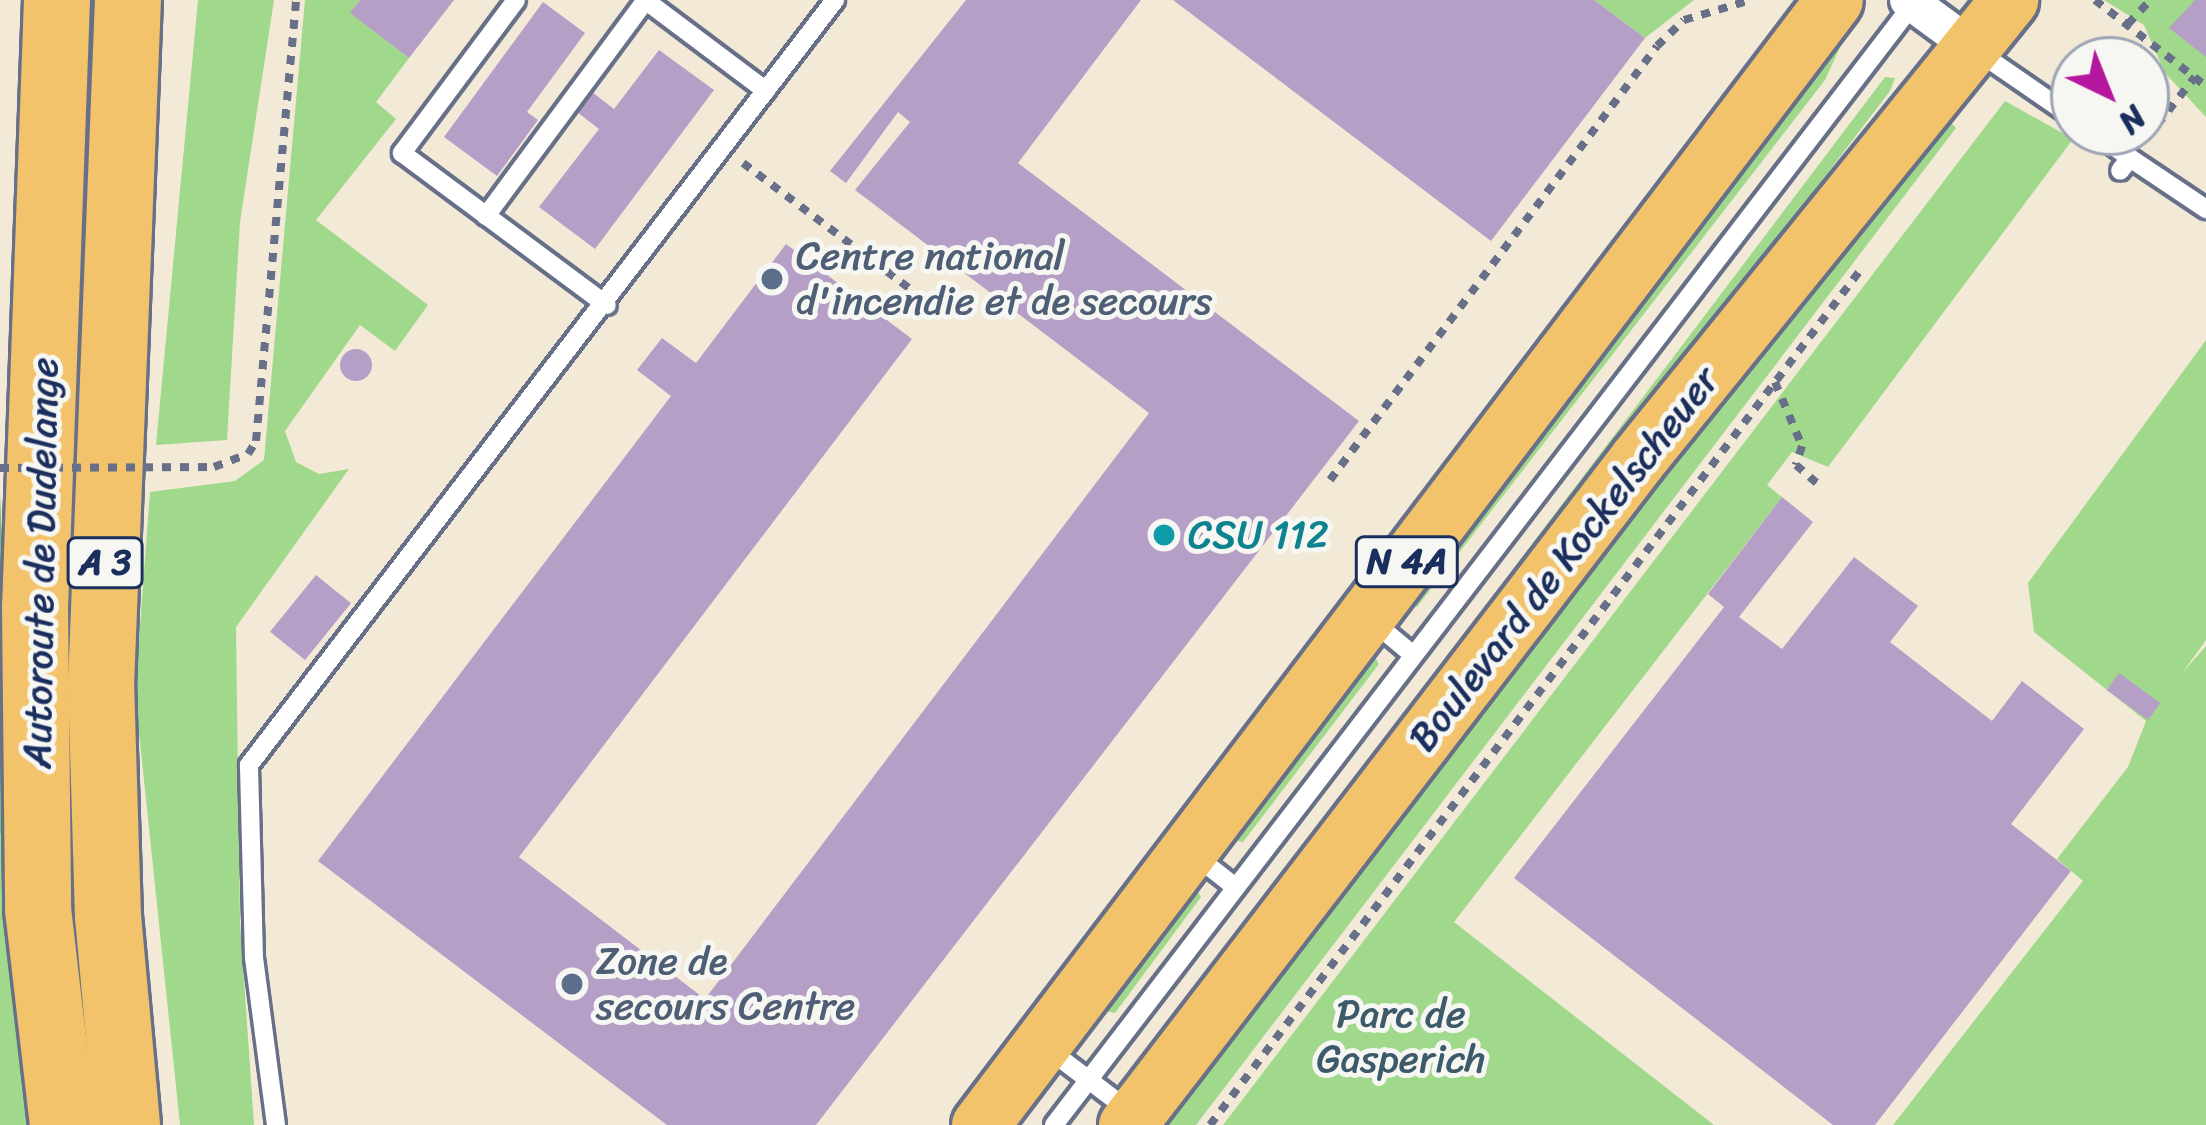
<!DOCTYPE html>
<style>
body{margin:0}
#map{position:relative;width:2206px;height:1125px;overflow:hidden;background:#f3e9d7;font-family:Sriracha,sans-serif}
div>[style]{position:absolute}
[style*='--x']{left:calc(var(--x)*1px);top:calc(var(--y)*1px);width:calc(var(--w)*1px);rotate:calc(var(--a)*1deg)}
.green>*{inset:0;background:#a0d98b}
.forest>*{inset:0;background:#80b977}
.building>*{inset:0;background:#b69fc6;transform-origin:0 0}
.round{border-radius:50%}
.path>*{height:8px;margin-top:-4px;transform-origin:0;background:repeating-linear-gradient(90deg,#677088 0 9px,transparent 0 18px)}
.roads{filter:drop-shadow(3px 0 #677088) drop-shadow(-3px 0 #677088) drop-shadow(0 3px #677088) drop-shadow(0 -3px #677088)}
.service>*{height:18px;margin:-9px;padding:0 9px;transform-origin:9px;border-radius:9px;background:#fff}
.minor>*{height:36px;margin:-18px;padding:0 18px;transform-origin:18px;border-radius:18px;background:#fff}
.primary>*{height:57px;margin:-28.5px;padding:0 28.5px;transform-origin:28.5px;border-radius:28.5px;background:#f2c36a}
.motorway>*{height:66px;margin:-33px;padding:0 33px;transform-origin:33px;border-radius:33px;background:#f2c36a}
.path-bridge>*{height:8px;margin-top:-4px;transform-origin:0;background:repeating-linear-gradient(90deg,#677088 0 9px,transparent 0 18px)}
.dots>*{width:33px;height:33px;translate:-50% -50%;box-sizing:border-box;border:6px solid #f6f6f2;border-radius:50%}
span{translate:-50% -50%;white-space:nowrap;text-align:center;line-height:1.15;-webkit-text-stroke:10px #f6f6f2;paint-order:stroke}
.shield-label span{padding:3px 9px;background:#f6f6f2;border:3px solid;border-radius:9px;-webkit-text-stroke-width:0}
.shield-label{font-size:36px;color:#1b2f5e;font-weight:700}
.service-label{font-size:39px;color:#4e5e75}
.left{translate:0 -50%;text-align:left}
.culture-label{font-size:39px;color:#0d838f}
.street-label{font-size:39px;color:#1b2f5e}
.park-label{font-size:39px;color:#3c5a69}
.north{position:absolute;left:2050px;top:36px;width:120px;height:120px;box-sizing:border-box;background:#f6f6f2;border:3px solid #9ea6b7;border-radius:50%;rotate:137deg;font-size:33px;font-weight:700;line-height:48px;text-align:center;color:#1b2f5e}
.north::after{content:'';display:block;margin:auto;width:42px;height:54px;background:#b5179e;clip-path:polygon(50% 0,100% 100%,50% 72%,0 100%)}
</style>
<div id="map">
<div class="green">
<i style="clip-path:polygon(198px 0,274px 0,240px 222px,227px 440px,156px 445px)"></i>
<i style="clip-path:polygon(305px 0,360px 0,351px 13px,409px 58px,376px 102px,396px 119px,316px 220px,428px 305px,395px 351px,360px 325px,285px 431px,296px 462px,319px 474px,349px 469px,236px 627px,240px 922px,254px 1125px,180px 1125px,135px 694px,150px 492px,235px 481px,264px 460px)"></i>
<i style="clip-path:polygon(1594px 0,1694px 0,1645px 38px)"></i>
<i style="clip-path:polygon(2104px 0,2206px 0,2206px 117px,2165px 73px,2144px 25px)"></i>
<i style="clip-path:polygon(1836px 35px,1842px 43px,1825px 80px,1417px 607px,1407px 599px)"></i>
<i style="clip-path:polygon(1885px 77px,1895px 78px,1890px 91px,1162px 1048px,1151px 1048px)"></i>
<i style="clip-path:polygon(2005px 101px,2073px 139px,1828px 467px,1792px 452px,1767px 485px,1782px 497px,1454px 922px,1714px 1125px,1223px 1125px)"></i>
<i style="clip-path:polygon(1949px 120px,1956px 128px,1196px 1125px,1157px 1125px,1726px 386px,1816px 289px)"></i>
<i style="clip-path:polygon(2206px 340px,2206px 640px,2183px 672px,2206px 646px,2206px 1125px,1893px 1125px,2083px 881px,2057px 859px,2128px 767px,2146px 721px,2034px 632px,2028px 583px)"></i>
<i style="clip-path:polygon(1373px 654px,1379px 664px,1243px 842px,1229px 839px)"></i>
<i style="clip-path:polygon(0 833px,13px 833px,30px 1125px,0 1125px)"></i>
<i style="clip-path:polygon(1195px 886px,1201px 897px,1115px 1013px,1097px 1009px)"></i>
</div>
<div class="forest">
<i style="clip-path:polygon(0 493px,4px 586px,13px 833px,0 833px)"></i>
</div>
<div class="building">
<i style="clip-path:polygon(360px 0,454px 0,409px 58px,350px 13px)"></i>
<i style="clip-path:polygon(966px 0,1141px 0,1018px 163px,1359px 421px,816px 1125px,667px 1125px,318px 861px,671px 396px,637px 370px,662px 338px,696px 363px,786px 244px,912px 339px,519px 857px,705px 999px,1149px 413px,855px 190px,910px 122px,898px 112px,846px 183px,830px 171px)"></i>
<i style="clip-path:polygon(1173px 0,1594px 0,1645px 38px,1491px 241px)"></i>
<i style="clip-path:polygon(2195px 0,2206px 0,2206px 57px,2169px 28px)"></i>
<i style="clip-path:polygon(543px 2px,585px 33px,527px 112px,538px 120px,497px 176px,444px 137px)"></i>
<i style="clip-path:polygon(659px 50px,714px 90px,595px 249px,539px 207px,599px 129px,577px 112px,592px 92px,614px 109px)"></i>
<i class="round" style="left:340px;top:349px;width:32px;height:32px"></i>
<i style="clip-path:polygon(1782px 497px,1813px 522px,1739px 617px,1782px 649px,1854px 557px,1918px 606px,1890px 642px,1992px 721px,2022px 681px,2084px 729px,2011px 824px,2071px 871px,1875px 1125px,1833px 1125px,1514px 878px,1724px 607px,1708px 594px)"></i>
<i style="left:316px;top:575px;width:45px;height:73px;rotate:39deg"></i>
<i style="left:2119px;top:673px;width:51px;height:21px;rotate:36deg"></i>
</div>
<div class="path">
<i style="--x:2095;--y:0;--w:140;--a:37.8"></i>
<i style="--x:2128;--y:24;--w:33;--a:-47"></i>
<i style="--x:2146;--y:139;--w:79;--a:-51.7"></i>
<i style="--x:743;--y:163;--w:249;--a:37"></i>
<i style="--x:1775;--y:382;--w:69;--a:67.1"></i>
<i style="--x:1802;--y:446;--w:20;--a:108"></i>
<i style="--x:1796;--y:465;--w:28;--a:41"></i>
<i style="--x:214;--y:467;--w:36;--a:-21"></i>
<i style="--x:248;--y:454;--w:15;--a:-58"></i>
<i style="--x:256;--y:441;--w:443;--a:-84.8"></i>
<i style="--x:1330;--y:480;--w:543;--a:-53"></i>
<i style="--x:1657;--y:46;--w:37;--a:-44"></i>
<i style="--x:1684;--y:20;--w:70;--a:-16.6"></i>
<i style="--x:1210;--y:1125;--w:1077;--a:-52.74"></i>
</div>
<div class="roads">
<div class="service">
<i style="--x:516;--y:0;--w:191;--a:126.7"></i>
<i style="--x:402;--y:153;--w:255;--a:36.6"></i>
<i style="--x:645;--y:0;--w:151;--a:36.9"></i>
<i style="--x:1974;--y:49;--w:121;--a:34.6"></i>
<i style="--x:2094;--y:132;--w:44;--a:35.8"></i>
<i style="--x:2130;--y:158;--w:16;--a:128"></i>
<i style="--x:2130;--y:158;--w:92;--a:33.9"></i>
<i style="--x:486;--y:216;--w:269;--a:-53.5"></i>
<i style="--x:1370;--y:619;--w:56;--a:39.9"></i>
<i style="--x:1192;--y:853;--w:55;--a:38.3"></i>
<i style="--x:1048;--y:1049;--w:104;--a:37.2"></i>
<i style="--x:276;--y:1125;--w:168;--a:-97.5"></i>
<i style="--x:254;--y:958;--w:193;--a:-91.5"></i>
<i style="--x:249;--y:765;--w:964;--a:-52.55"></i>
<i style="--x:1054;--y:1125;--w:1417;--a:-52.54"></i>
</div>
<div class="minor">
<i style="--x:1908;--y:0;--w:79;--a:36.3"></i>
</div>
<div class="primary">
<i style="--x:980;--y:1125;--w:1412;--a:-52.8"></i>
<i style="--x:1127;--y:1125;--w:838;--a:-52.51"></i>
<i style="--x:1637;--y:460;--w:592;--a:-51.04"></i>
</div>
<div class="motorway">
<i style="--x:57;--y:0;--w:608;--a:92.07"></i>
<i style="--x:35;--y:608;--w:301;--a:89.4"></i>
<i style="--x:38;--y:909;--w:217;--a:83.4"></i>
<i style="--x:127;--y:1125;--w:209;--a:-95.2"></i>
<i style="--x:108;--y:917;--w:231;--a:-91.7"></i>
<i style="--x:101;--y:686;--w:687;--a:-87.75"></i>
</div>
</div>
<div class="path-bridge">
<i style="--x:0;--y:468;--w:214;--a:-0.3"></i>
</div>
<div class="dots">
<i style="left:772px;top:279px;background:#5c6f8a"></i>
<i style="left:1164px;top:535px;background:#0f9aa8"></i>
<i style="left:572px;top:984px;background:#5c6f8a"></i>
</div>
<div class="shield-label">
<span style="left:1407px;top:562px">N 4A</span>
<span style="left:105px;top:563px">A 3</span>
</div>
<div class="service-label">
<span class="left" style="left:796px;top:279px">Centre national<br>d'incendie et de secours</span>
<span class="left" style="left:596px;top:984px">Zone de<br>secours Centre</span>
</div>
<div class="culture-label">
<span class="left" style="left:1188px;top:535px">CSU 112</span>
</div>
<div class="street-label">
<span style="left:1564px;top:559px;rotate:-52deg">Boulevard de Kockelscheuer</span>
<span style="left:41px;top:563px;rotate:-89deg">Autoroute de Dudelange</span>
</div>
<div class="park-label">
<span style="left:1401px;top:1037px">Parc de<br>Gasperich</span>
</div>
<div class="north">N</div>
</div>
